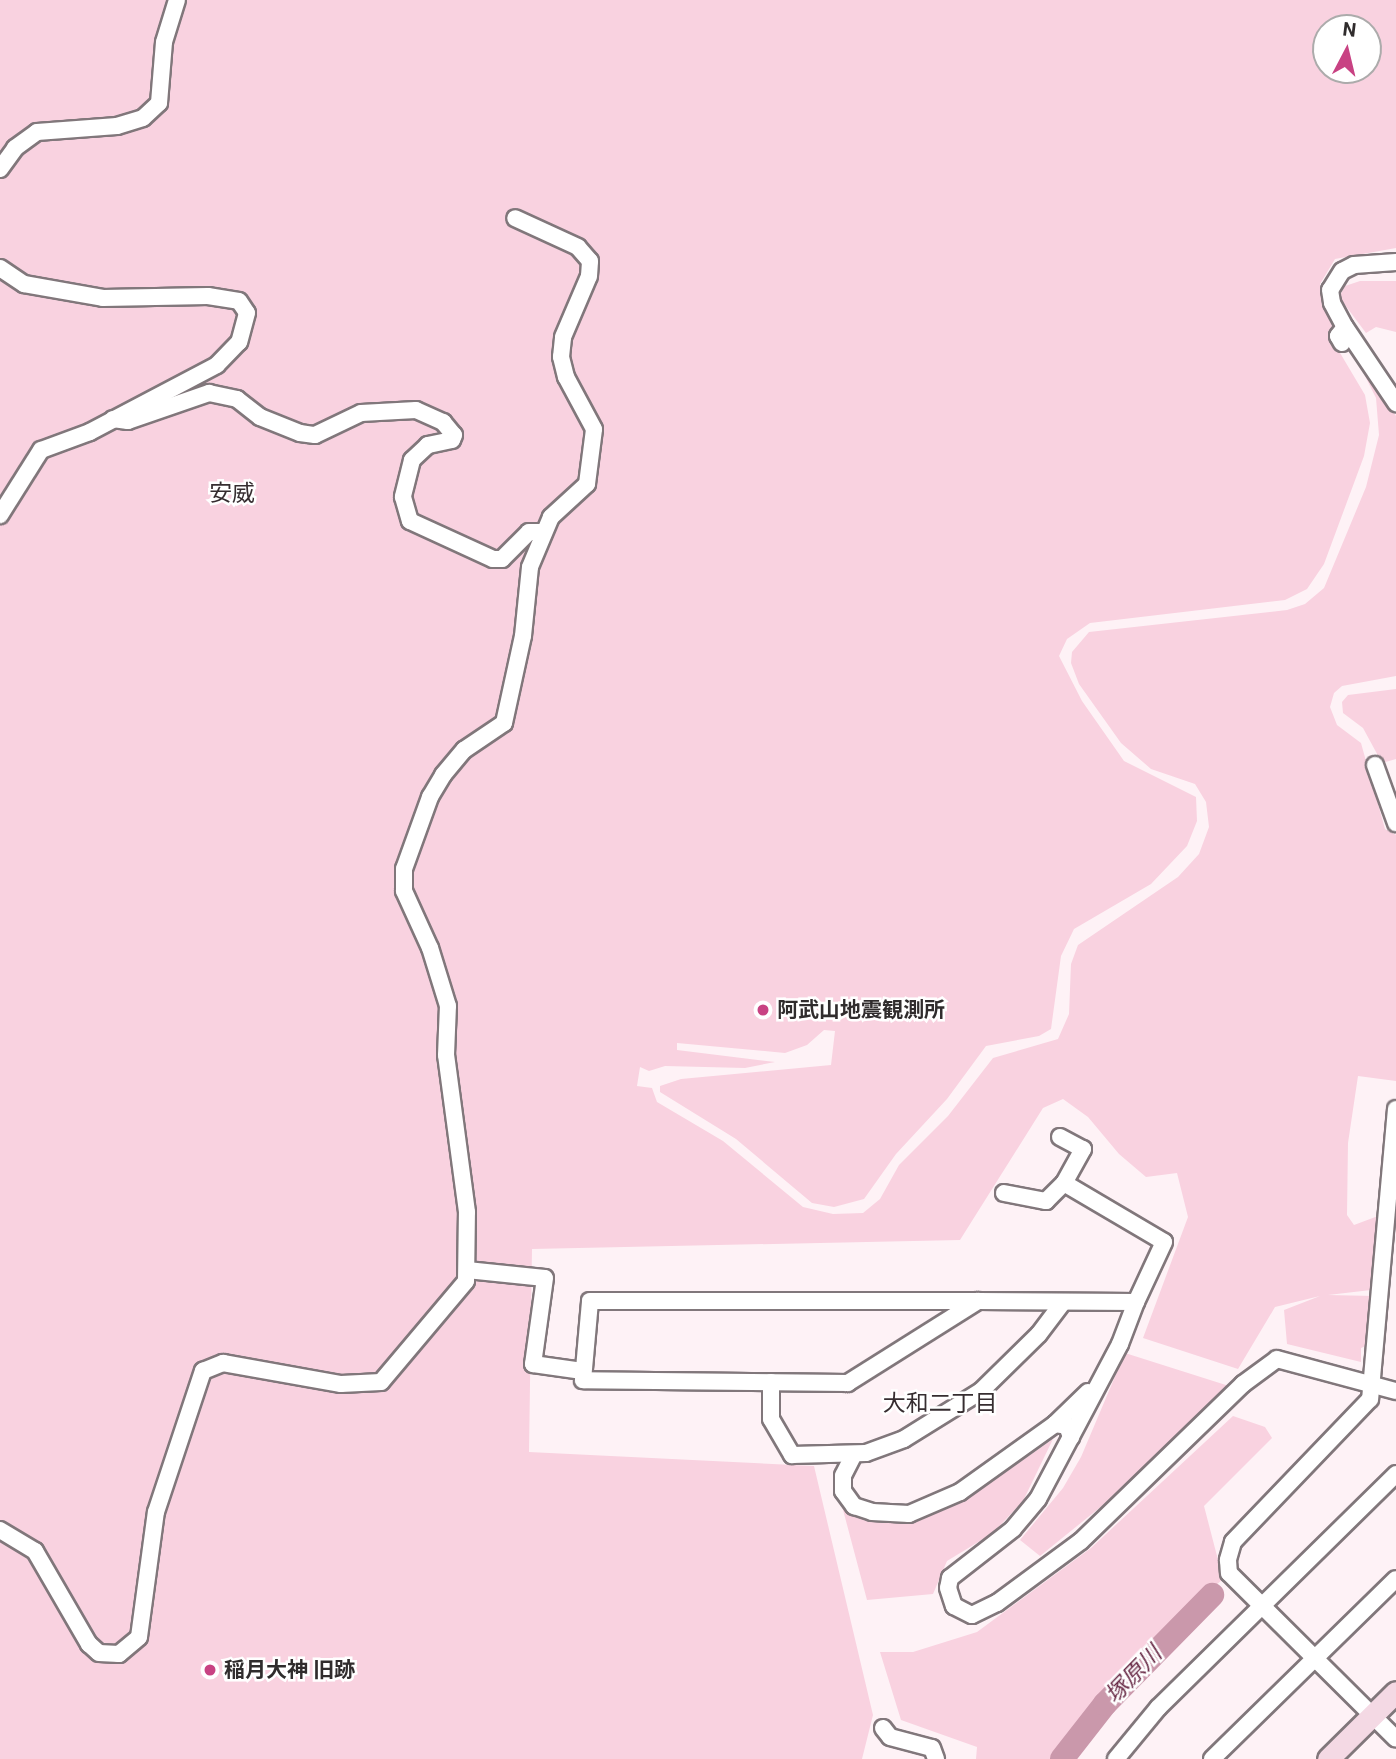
<!DOCTYPE html>
<meta charset="utf-8">
<style>
body{margin:0}
#map{position:relative;width:1396px;height:1759px;overflow:hidden;background:#fef2f6;font-family:Roboto,"Noto Sans JP",sans-serif}
div>[style]{position:absolute}
[style*='--x']{left:calc(var(--x)*1px);top:calc(var(--y)*1px);width:calc(var(--w)*1px);rotate:calc(var(--a)*1deg)}
.green>*{inset:0;background:#f9d2e0}
.river>*{height:24px;margin:-12px;padding:0 12px;transform-origin:12px;border-radius:12px;background:#ca98ab}
.roads{filter:drop-shadow(2px 0 #81777b) drop-shadow(-2px 0 #81777b) drop-shadow(0 2px #81777b) drop-shadow(0 -2px #81777b)}
.street>*{height:16px;margin:-8px;padding:0 8px;transform-origin:8px;border-radius:8px;background:#fff}
.secondary>*{height:21px;margin:-10.5px;padding:0 10.5px;transform-origin:10.5px;border-radius:10.5px;background:#f4d9e4}
.dots>*{width:19px;height:19px;translate:-50% -50%;box-sizing:border-box;border:4px solid #fff;border-radius:50%}
span{translate:-50% -50%;white-space:nowrap;text-align:center;line-height:1.15;-webkit-text-stroke:5px #fff;paint-order:stroke}
.poi-label{font-size:21px;color:#302c2d;font-weight:700}
.left{translate:0 -50%;text-align:left}
.neighbourhood-label{font-size:23px;color:#362d30}
.water-label{font-size:23px;color:#682a46;font-style:italic}
.north{position:absolute;left:1312px;top:14px;width:70px;height:70px;box-sizing:border-box;background:#fff;border:2px solid #acabab;border-radius:50%;rotate:7deg;font-size:19px;font-weight:700;line-height:28px;text-align:center;color:#302c2d}
.north::after{content:'';display:block;margin:auto;width:24px;height:32px;background:#c84283;clip-path:polygon(50% 0,100% 100%,50% 72%,0 100%)}
</style>
<div id="map">
<div class="green">
<i style="clip-path:polygon(evenodd,0 0,1396px 0,1396px 248px,1335px 259px,1320px 284px,1323px 304px,1334px 322px,1330px 336px,1365px 395px,1370px 423px,1364px 456px,1324px 564px,1307px 589px,1285px 600px,1090px 623px,1067px 639px,1059px 656px,1082px 701px,1124px 761px,1196px 797px,1197px 821px,1187px 846px,1151px 884px,1074px 929px,1061px 956px,1051px 1029px,1039px 1036px,986px 1046px,947px 1099px,896px 1154px,864px 1199px,834px 1207px,812px 1203px,736px 1139px,660px 1092px,660px 1086px,681px 1079px,831px 1065px,835px 1031px,824px 1030px,807px 1045px,785px 1053px,677px 1043px,677px 1050px,775px 1062px,745px 1068px,665px 1066px,649px 1071px,640px 1067px,637px 1086px,652px 1088px,657px 1102px,723px 1141px,803px 1207px,833px 1214px,863px 1213px,880px 1199px,899px 1165px,948px 1116px,993px 1058px,1058px 1039px,1069px 1014px,1071px 964px,1078px 945px,1178px 877px,1199px 854px,1209px 827px,1206px 802px,1195px 784px,1151px 769px,1121px 743px,1079px 684px,1071px 663px,1072px 652px,1089px 632px,1287px 610px,1305px 604px,1324px 588px,1366px 487px,1379px 435px,1376px 398px,1347px 340px,1396px 416px,1396px 676px,1342px 686px,1334px 693px,1330px 707px,1337px 725px,1361px 743px,1385px 829px,1396px 835px,1396px 1081px,1358px 1076px,1348px 1143px,1347px 1215px,1354px 1225px,1378px 1216px,1371px 1290px,1328px 1295px,1374px 1296px,1368px 1345px,1361px 1348px,1361px 1362px,1287px 1344px,1284px 1310px,1320px 1296px,1275px 1307px,1238px 1369px,1143px 1338px,1188px 1217px,1177px 1173px,1146px 1177px,1119px 1154px,1088px 1117px,1063px 1099px,1043px 1108px,960px 1240px,532px 1249px,529px 1452px,814px 1466px,873px 1715px,862px 1759px,0 1759px,0 0,1326px 28px,1368px 28px,1368px 70px,1326px 70px,1326px 28px)"></i>
<i style="clip-path:polygon(1360px 281px,1396px 281px,1396px 332px,1376px 327px,1366px 333px,1339px 297px,1345px 286px)"></i>
<i style="clip-path:polygon(1396px 689px,1396px 759px,1382px 763px,1363px 728px,1343px 713px,1342px 702px,1348px 695px)"></i>
<i style="clip-path:polygon(1125px 1353px,1229px 1386px,1103px 1505px,1040px 1556px,1020px 1540px,1063px 1488px,1081px 1457px)"></i>
<i style="clip-path:polygon(1233px 1416px,1265px 1427px,1272px 1438px,1204px 1506px,1223px 1579px,1147px 1646px,1051px 1759px,976px 1759px,977px 1747px,901px 1720px,880px 1652px,913px 1652px,977px 1632px,1091px 1548px)"></i>
<i style="clip-path:polygon(1053px 1439px,1023px 1501px,993px 1533px,947px 1561px,933px 1594px,867px 1600px,842px 1506px,868px 1521px,915px 1521px,967px 1499px)"></i>
</div>
<div class="river">
<i style="--x:1062;--y:1759;--w:70;--a:-52"></i>
<i style="--x:1105;--y:1704;--w:153;--a:-45.5"></i>
</div>
<div class="roads">
<div class="street">
<i style="--x:0;--y:169;--w:26;--a:-54"></i>
<i style="--x:15;--y:148;--w:27;--a:-36"></i>
<i style="--x:37;--y:132;--w:80;--a:-4.3"></i>
<i style="--x:117;--y:126;--w:27;--a:-17"></i>
<i style="--x:143;--y:118;--w:22;--a:-43"></i>
<i style="--x:159;--y:103;--w:61;--a:-85.3"></i>
<i style="--x:164;--y:42;--w:44;--a:-72.8"></i>
<i style="--x:1396;--y:262;--w:42;--a:175.9"></i>
<i style="--x:1354;--y:265;--w:13;--a:153"></i>
<i style="--x:1342;--y:271;--w:22;--a:122"></i>
<i style="--x:1330;--y:290;--w:13;--a:81"></i>
<i style="--x:1332;--y:303;--w:27;--a:62"></i>
<i style="--x:1345;--y:327;--w:92;--a:56.1"></i>
<i style="--x:0;--y:268;--w:29;--a:34"></i>
<i style="--x:24;--y:284;--w:80;--a:10"></i>
<i style="--x:103;--y:298;--w:105;--a:-1.1"></i>
<i style="--x:208;--y:296;--w:31;--a:9"></i>
<i style="--x:239;--y:301;--w:14;--a:56"></i>
<i style="--x:247;--y:313;--w:30;--a:105"></i>
<i style="--x:239;--y:342;--w:32;--a:134"></i>
<i style="--x:217;--y:365;--w:144;--a:152.2"></i>
<i style="--x:90;--y:432;--w:52;--a:159.8"></i>
<i style="--x:41;--y:450;--w:77;--a:122.2"></i>
<i style="--x:1342;--y:343;--w:8;--a:-120"></i>
<i style="--x:1338;--y:336;--w:11;--a:-52"></i>
<i style="--x:113;--y:419;--w:15;--a:8"></i>
<i style="--x:128;--y:421;--w:86;--a:-19.1"></i>
<i style="--x:209;--y:393;--w:29;--a:12"></i>
<i style="--x:237;--y:399;--w:29;--a:38"></i>
<i style="--x:260;--y:417;--w:43;--a:21.8"></i>
<i style="--x:300;--y:433;--w:15;--a:8"></i>
<i style="--x:315;--y:435;--w:51;--a:-25.6"></i>
<i style="--x:361;--y:413;--w:55;--a:-3.1"></i>
<i style="--x:416;--y:410;--w:30;--a:24"></i>
<i style="--x:443;--y:422;--w:17;--a:50"></i>
<i style="--x:454;--y:435;--w:5;--a:112"></i>
<i style="--x:452;--y:440;--w:25;--a:168"></i>
<i style="--x:428;--y:445;--w:22;--a:137"></i>
<i style="--x:412;--y:460;--w:38;--a:104"></i>
<i style="--x:403;--y:497;--w:25;--a:74"></i>
<i style="--x:410;--y:521;--w:91;--a:24.6"></i>
<i style="--x:493;--y:559;--w:9;--a:0"></i>
<i style="--x:502;--y:559;--w:38;--a:-45"></i>
<i style="--x:529;--y:532;--w:13;--a:0"></i>
<i style="--x:1375;--y:765;--w:62;--a:70.1"></i>
<i style="--x:1396;--y:1109;--w:291;--a:95.1"></i>
<i style="--x:1370;--y:1399;--w:198;--a:133.8"></i>
<i style="--x:1233;--y:1542;--w:19;--a:106"></i>
<i style="--x:1228;--y:1560;--w:13;--a:86"></i>
<i style="--x:1229;--y:1573;--w:235;--a:44.8"></i>
<i style="--x:1060;--y:1137;--w:26;--a:28"></i>
<i style="--x:1083;--y:1149;--w:39;--a:119"></i>
<i style="--x:1064;--y:1183;--w:116;--a:30.5"></i>
<i style="--x:1164;--y:1242;--w:66;--a:115"></i>
<i style="--x:1004;--y:1193;--w:43;--a:10.8"></i>
<i style="--x:1046;--y:1201;--w:25;--a:-45"></i>
<i style="--x:467;--y:1270;--w:78;--a:5.9"></i>
<i style="--x:545;--y:1278;--w:87;--a:97.9"></i>
<i style="--x:533;--y:1364;--w:50;--a:8"></i>
<i style="--x:590;--y:1301;--w:388;--a:0"></i>
<i style="--x:978;--y:1301;--w:154;--a:147.8"></i>
<i style="--x:848;--y:1383;--w:265;--a:-179.4"></i>
<i style="--x:583;--y:1380;--w:79;--a:-84.9"></i>
<i style="--x:978;--y:1301;--w:158;--a:0.4"></i>
<i style="--x:1136;--y:1302;--w:45;--a:110.9"></i>
<i style="--x:1120;--y:1344;--w:175;--a:117.9"></i>
<i style="--x:1038;--y:1499;--w:39;--a:130"></i>
<i style="--x:1013;--y:1529;--w:80;--a:142.1"></i>
<i style="--x:950;--y:1578;--w:10;--a:101"></i>
<i style="--x:948;--y:1588;--w:19;--a:72"></i>
<i style="--x:954;--y:1606;--w:20;--a:27"></i>
<i style="--x:972;--y:1615;--w:28;--a:-26"></i>
<i style="--x:997;--y:1603;--w:104;--a:-36.4"></i>
<i style="--x:1081;--y:1541;--w:226;--a:-44.1"></i>
<i style="--x:1243;--y:1384;--w:42;--a:-36.3"></i>
<i style="--x:1277;--y:1359;--w:123;--a:15.1"></i>
<i style="--x:771;--y:1382;--w:37;--a:90"></i>
<i style="--x:771;--y:1419;--w:42;--a:59.7"></i>
<i style="--x:792;--y:1455;--w:74;--a:-1.5"></i>
<i style="--x:866;--y:1453;--w:40;--a:-20.2"></i>
<i style="--x:904;--y:1439;--w:91;--a:-31.9"></i>
<i style="--x:981;--y:1391;--w:81;--a:-44.5"></i>
<i style="--x:1039;--y:1334;--w:39;--a:-53"></i>
<i style="--x:1055;--y:1424;--w:46;--a:-44.1"></i>
<i style="--x:853;--y:1456;--w:22;--a:117"></i>
<i style="--x:843;--y:1476;--w:15;--a:90"></i>
<i style="--x:843;--y:1491;--w:19;--a:54"></i>
<i style="--x:854;--y:1506;--w:19;--a:18"></i>
<i style="--x:872;--y:1512;--w:37;--a:3"></i>
<i style="--x:909;--y:1514;--w:56;--a:-23.3"></i>
<i style="--x:960;--y:1492;--w:117;--a:-35.6"></i>
<i style="--x:1055;--y:1424;--w:12;--a:9"></i>
<i style="--x:1067;--y:1426;--w:12;--a:70"></i>
<i style="--x:0;--y:1530;--w:41;--a:31"></i>
<i style="--x:35;--y:1551;--w:108;--a:59.9"></i>
<i style="--x:89;--y:1644;--w:13;--a:42"></i>
<i style="--x:99;--y:1653;--w:20;--a:3"></i>
<i style="--x:119;--y:1654;--w:26;--a:-40"></i>
<i style="--x:139;--y:1637;--w:126;--a:-82.3"></i>
<i style="--x:156;--y:1512;--w:149;--a:-71.6"></i>
<i style="--x:203;--y:1371;--w:22;--a:-22"></i>
<i style="--x:223;--y:1363;--w:120;--a:10.1"></i>
<i style="--x:341;--y:1384;--w:40;--a:-2.9"></i>
<i style="--x:381;--y:1382;--w:132;--a:-49.9"></i>
<i style="--x:466;--y:1281;--w:69;--a:-89.2"></i>
<i style="--x:467;--y:1212;--w:158;--a:-97.6"></i>
<i style="--x:446;--y:1055;--w:49;--a:-87.7"></i>
<i style="--x:448;--y:1006;--w:61;--a:-107.2"></i>
<i style="--x:430;--y:948;--w:63;--a:-114.5"></i>
<i style="--x:404;--y:891;--w:22;--a:-90"></i>
<i style="--x:404;--y:869;--w:77;--a:-70.1"></i>
<i style="--x:430;--y:797;--w:26;--a:-59"></i>
<i style="--x:443;--y:775;--w:33;--a:-50"></i>
<i style="--x:464;--y:750;--w:48;--a:-34"></i>
<i style="--x:504;--y:723;--w:89;--a:-77.7"></i>
<i style="--x:523;--y:636;--w:69;--a:-84.2"></i>
<i style="--x:530;--y:567;--w:54;--a:-67.2"></i>
<i style="--x:551;--y:517;--w:49;--a:-42.5"></i>
<i style="--x:587;--y:484;--w:55;--a:-82.7"></i>
<i style="--x:594;--y:429;--w:59;--a:-118.3"></i>
<i style="--x:566;--y:377;--w:21;--a:-104"></i>
<i style="--x:561;--y:357;--w:20;--a:-84"></i>
<i style="--x:563;--y:337;--w:66;--a:-66.9"></i>
<i style="--x:589;--y:276;--w:15;--a:-86"></i>
<i style="--x:590;--y:261;--w:18;--a:-131"></i>
<i style="--x:578;--y:247;--w:69;--a:-155.3"></i>
<i style="--x:883;--y:1728;--w:11;--a:52"></i>
<i style="--x:890;--y:1737;--w:43;--a:14.7"></i>
<i style="--x:932;--y:1748;--w:12;--a:70"></i>
<i style="--x:1116;--y:1759;--w:66;--a:-50.5"></i>
<i style="--x:1158;--y:1708;--w:334;--a:-44.5"></i>
<i style="--x:1212;--y:1759;--w:257;--a:-44.4"></i>
</div>
<div class="secondary">
<i style="--x:1328;--y:1759;--w:95;--a:-44.6"></i>
</div>
</div>
<div class="dots">
<i style="left:763px;top:1010px;background:#c84283"></i>
<i style="left:210px;top:1670px;background:#c84283"></i>
</div>
<div class="poi-label">
<span class="left" style="left:777px;top:1010px">阿武山地震観測所</span>
<span class="left" style="left:224px;top:1670px">稲月大神 旧跡</span>
</div>
<div class="neighbourhood-label">
<span style="left:232px;top:494px">安威</span>
<span style="left:940px;top:1404px">大和二丁目</span>
</div>
<div class="water-label">
<span style="left:1134px;top:1675px;rotate:-46deg">塚原川</span>
</div>
<div class="north">N</div>
</div>
